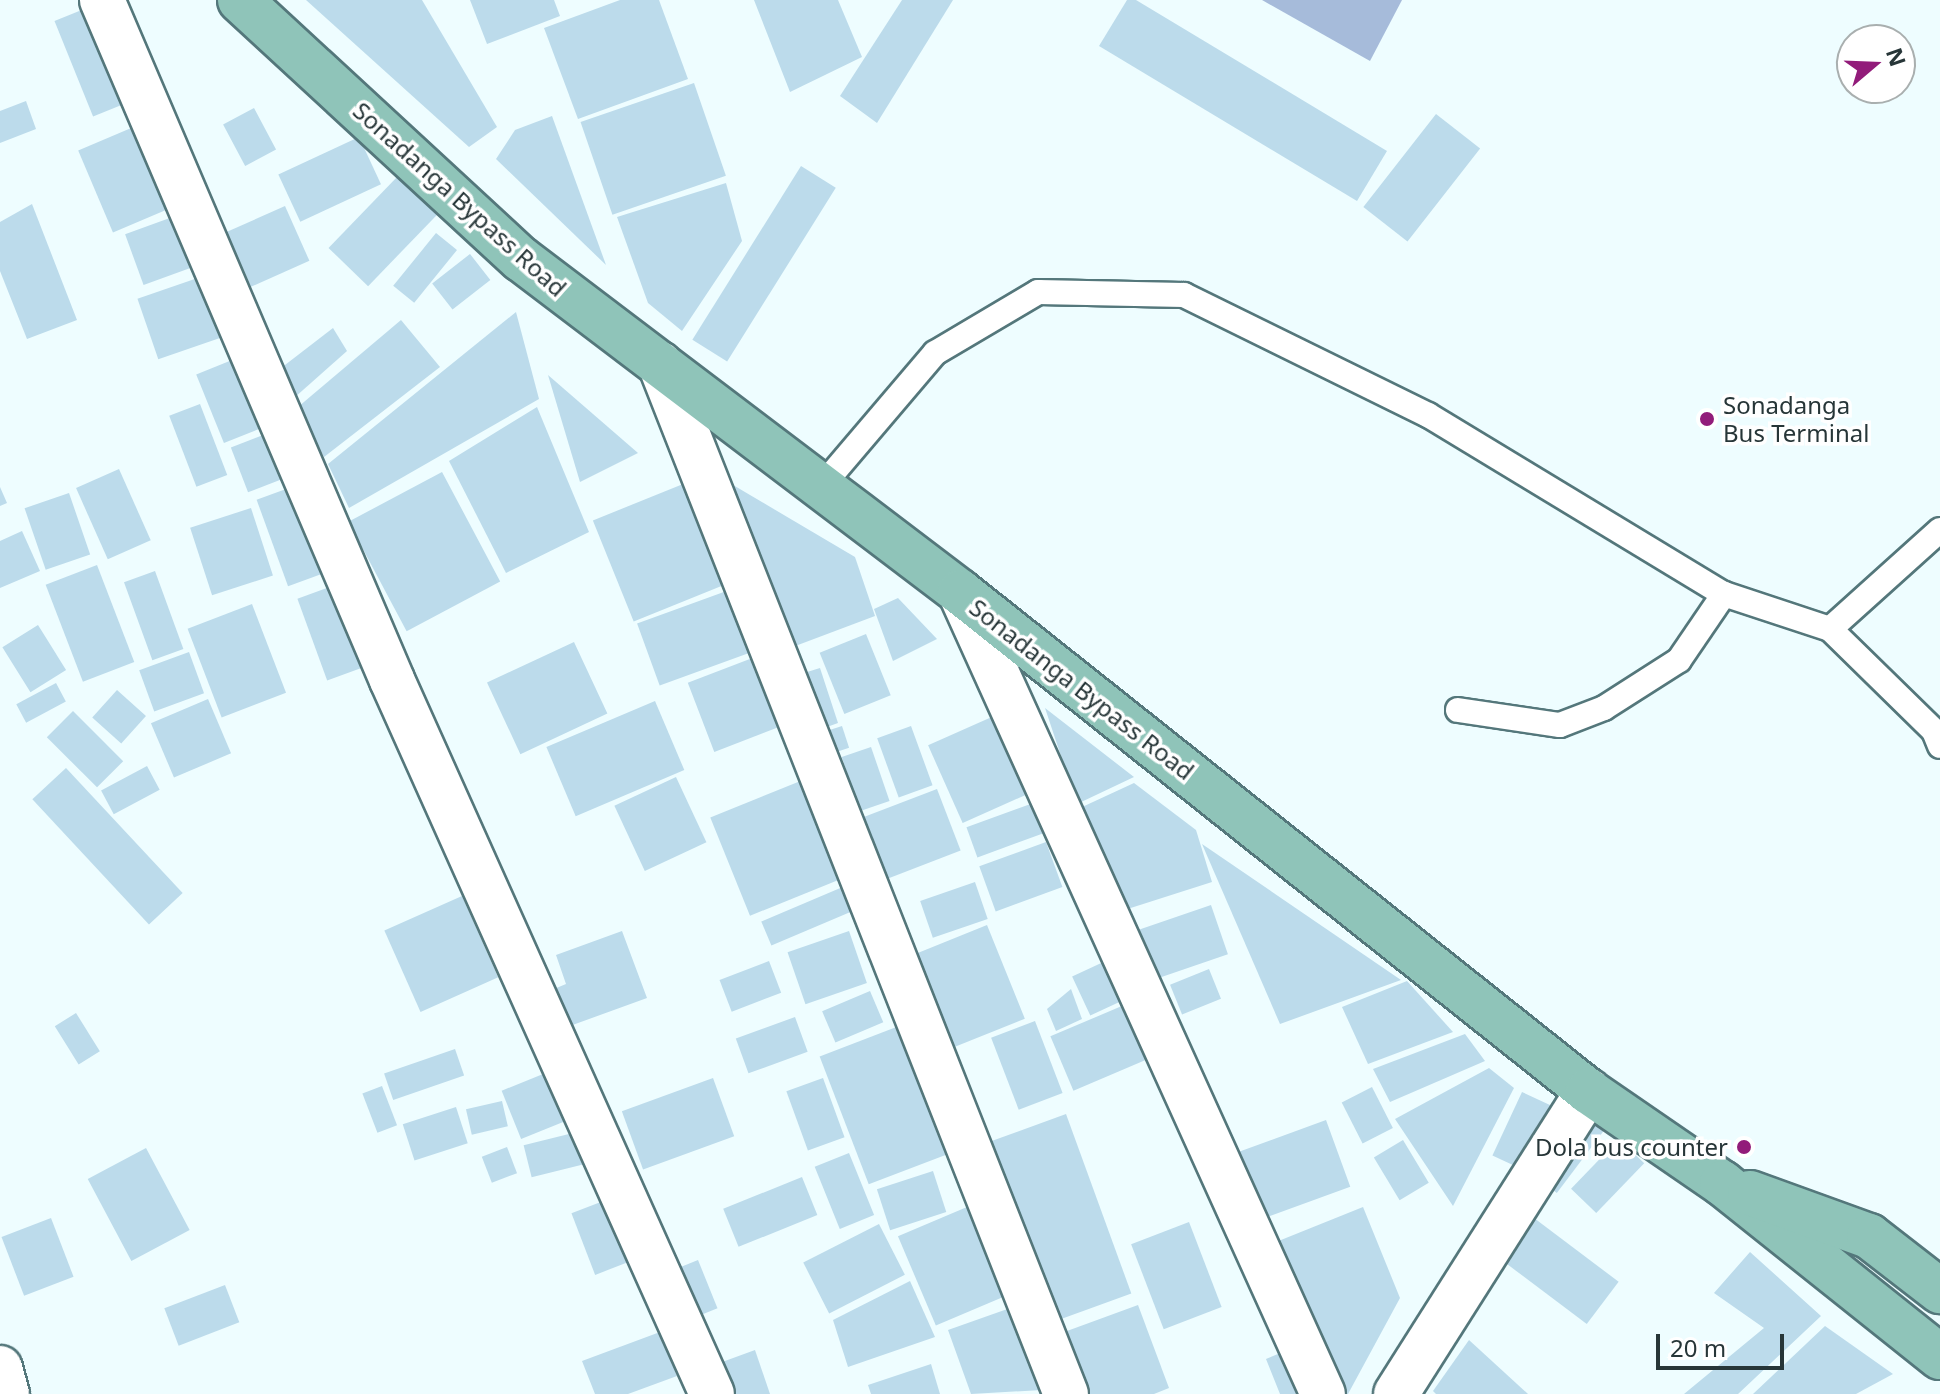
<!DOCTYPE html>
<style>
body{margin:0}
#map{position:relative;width:1940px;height:1394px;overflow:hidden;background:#eefdff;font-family:"Noto Sans",sans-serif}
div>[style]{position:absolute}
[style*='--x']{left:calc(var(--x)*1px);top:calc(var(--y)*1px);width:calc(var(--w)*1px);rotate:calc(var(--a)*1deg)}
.water>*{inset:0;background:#a6bbda}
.building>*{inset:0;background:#bcdbeb;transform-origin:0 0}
.roads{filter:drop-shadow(2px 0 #54777b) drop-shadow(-2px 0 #54777b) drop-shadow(0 2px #54777b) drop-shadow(0 -2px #54777b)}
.service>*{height:24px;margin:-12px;padding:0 12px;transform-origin:12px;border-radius:12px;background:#fff}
.minor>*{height:44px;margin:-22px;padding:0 22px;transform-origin:22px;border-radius:22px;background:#fff}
.primary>*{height:44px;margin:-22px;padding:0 22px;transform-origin:22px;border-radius:22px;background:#8fc4b9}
.dots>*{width:22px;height:22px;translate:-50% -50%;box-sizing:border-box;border:4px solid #fff;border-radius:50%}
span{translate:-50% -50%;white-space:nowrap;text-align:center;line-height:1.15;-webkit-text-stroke:7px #fff;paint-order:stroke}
.street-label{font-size:24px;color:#273638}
.poi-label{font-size:24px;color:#273638}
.left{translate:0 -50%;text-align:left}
.right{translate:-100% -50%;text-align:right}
.north{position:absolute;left:1836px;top:24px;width:80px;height:80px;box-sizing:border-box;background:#fff;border:2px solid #a9afaf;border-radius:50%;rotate:71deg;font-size:22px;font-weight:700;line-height:32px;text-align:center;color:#273638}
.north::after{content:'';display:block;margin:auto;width:28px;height:36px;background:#921c7a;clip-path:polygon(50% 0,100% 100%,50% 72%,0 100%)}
.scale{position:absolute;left:1656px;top:1334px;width:128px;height:36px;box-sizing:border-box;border:4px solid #273638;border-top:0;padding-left:10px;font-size:24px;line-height:28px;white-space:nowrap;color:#273638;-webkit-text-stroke:6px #fff;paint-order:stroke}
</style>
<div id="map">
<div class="water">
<i style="clip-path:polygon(1262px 0,1402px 0,1370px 61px)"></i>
</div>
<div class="building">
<i style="clip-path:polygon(306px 0,422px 0,497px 127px,469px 147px)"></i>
<i style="clip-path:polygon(470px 0,554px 0,560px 16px,487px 44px)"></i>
<i style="clip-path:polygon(620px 0,659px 0,688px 79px,578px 119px,544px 28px)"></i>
<i style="clip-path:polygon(754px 0,838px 0,862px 57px,790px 92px)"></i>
<i style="clip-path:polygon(902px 0,953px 0,877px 123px,840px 96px)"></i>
<i style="clip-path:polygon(1127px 0,1136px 0,1387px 151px,1357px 201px,1099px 46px)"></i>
<i style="left:99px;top:3px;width:103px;height:48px;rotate:68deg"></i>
<i style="left:694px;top:83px;width:98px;height:120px;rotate:71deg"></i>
<i style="clip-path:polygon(26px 101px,36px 129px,0 143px,0 111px)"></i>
<i style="left:254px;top:108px;width:47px;height:35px;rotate:62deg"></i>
<i style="left:1436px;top:114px;width:56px;height:118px;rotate:38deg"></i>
<i style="clip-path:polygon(552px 116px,606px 265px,496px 159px,515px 130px)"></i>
<i style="left:150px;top:120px;width:89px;height:78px;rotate:67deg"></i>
<i style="left:359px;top:137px;width:52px;height:89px;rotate:65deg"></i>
<i style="left:801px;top:166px;width:41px;height:205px;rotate:32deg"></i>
<i style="left:398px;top:176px;width:55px;height:100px;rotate:44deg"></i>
<i style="clip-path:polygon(726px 183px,742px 241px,682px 331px,648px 303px,617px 217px)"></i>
<i style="clip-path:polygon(32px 204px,77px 320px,27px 339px,0 271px,0 222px)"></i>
<i style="left:285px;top:206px;width:60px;height:64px;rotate:66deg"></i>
<i style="left:189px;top:211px;width:54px;height:68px;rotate:70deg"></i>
<i style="left:436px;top:233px;width:27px;height:68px;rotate:39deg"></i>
<i style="left:470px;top:254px;width:33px;height:48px;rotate:52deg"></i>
<i style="left:215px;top:272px;width:64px;height:82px;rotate:71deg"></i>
<i style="clip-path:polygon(516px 312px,539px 399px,349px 508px,328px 464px)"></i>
<i style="clip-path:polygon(401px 320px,440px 367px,324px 457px,298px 407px)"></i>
<i style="clip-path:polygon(333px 328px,347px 351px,294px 398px,272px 375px)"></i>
<i style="left:237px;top:358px;width:74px;height:44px;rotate:68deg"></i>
<i style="clip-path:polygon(548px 375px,638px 453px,580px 482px)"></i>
<i style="left:200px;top:404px;width:76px;height:33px;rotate:69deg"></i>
<i style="clip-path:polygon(537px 407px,589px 532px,506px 573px,449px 461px)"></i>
<i style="left:271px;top:432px;width:48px;height:43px;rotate:69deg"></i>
<i style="left:119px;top:469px;width:78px;height:47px;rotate:66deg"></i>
<i style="left:442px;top:472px;width:124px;height:106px;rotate:62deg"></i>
<i style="left:693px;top:480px;width:109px;height:108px;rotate:68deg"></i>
<i style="clip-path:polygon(728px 482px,855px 557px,875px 616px,782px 651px)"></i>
<i style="left:297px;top:485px;width:92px;height:43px;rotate:70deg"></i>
<i style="clip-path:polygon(0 487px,7px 503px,0 506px)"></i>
<i style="left:69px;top:493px;width:65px;height:47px;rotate:71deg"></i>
<i style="left:251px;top:508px;width:71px;height:64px;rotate:72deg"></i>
<i style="clip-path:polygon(22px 531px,40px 571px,0 588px,0 541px)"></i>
<i style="left:97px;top:565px;width:104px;height:55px;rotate:69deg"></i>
<i style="left:155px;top:571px;width:83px;height:33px;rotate:70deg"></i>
<i style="left:335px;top:585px;width:87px;height:40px;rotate:70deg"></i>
<i style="left:732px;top:589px;width:66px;height:101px;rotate:70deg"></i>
<i style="clip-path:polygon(898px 598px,937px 639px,893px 661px,874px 609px)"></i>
<i style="left:252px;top:604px;width:95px;height:69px;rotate:69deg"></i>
<i style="left:38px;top:625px;width:53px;height:42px;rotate:58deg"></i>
<i style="left:866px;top:634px;width:66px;height:50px;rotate:68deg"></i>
<i style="left:574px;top:642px;width:79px;height:96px;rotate:65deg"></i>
<i style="left:189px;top:652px;width:44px;height:53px;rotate:70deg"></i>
<i style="left:755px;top:657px;width:74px;height:72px;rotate:69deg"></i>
<i style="clip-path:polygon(820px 668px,838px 723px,813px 732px,791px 677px)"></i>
<i style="left:56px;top:683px;width:21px;height:45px;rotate:62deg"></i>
<i style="left:117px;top:690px;width:39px;height:37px;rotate:42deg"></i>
<i style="left:208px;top:699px;width:59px;height:62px;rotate:67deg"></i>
<i style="left:655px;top:701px;width:75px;height:118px;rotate:67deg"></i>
<i style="clip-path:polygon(1045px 708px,1134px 777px,1077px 804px)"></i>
<i style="left:73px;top:711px;width:71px;height:37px;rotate:45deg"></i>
<i style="left:1003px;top:712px;width:85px;height:82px;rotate:66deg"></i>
<i style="left:842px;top:726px;width:23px;height:26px;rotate:72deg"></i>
<i style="left:911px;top:726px;width:63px;height:36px;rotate:70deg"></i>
<i style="left:871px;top:747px;width:57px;height:31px;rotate:71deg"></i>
<i style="left:147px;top:766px;width:27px;height:52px;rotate:62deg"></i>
<i style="left:66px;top:768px;width:171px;height:46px;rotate:47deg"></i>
<i style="left:676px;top:777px;width:72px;height:68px;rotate:65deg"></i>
<i style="left:803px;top:780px;width:106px;height:100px;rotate:68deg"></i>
<i style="clip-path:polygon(1134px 783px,1196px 830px,1212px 882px,1115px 913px,1067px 814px)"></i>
<i style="left:937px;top:789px;width:66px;height:84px;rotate:69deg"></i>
<i style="left:1036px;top:802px;width:32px;height:74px;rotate:70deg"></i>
<i style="left:1046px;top:842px;width:48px;height:71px;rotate:70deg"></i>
<i style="clip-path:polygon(1202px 844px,1401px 980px,1280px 1024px)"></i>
<i style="left:975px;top:882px;width:39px;height:58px;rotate:71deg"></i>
<i style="left:845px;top:886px;width:26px;height:91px;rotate:67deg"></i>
<i style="left:462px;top:896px;width:89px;height:85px;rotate:66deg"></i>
<i style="left:1211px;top:905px;width:52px;height:81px;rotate:71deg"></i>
<i style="left:987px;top:925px;width:101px;height:78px;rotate:68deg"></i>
<i style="clip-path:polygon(622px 931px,647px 998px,556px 1031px,554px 989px,566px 984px,556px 955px)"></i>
<i style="left:849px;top:931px;width:55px;height:65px;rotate:71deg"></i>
<i style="left:1112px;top:958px;width:43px;height:44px;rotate:65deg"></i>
<i style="left:769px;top:961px;width:34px;height:53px;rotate:69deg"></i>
<i style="left:1209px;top:969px;width:32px;height:42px;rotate:68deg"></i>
<i style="clip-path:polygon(1407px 981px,1453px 1032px,1368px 1064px,1342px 1007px)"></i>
<i style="clip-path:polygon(1071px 989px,1082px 1019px,1056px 1031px,1047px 1009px)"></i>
<i style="left:870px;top:991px;width:34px;height:52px;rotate:67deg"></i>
<i style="left:1136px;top:1000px;width:59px;height:93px;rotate:67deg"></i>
<i style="left:76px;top:1013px;width:45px;height:25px;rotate:58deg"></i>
<i style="left:795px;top:1017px;width:37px;height:63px;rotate:70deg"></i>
<i style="left:1035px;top:1021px;width:77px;height:47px;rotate:69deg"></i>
<i style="left:899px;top:1026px;width:137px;height:85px;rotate:69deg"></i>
<i style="clip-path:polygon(1465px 1034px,1485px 1061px,1390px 1102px,1373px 1069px)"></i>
<i style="left:455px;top:1049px;width:28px;height:75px;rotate:71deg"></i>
<i style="clip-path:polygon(1489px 1068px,1514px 1088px,1453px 1206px,1395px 1119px)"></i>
<i style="left:548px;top:1072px;width:52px;height:50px;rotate:68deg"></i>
<i style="left:713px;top:1078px;width:62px;height:97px;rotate:70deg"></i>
<i style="left:823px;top:1078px;width:63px;height:39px;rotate:70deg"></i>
<i style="left:382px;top:1086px;width:42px;height:21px;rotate:69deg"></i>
<i style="left:1372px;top:1087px;width:46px;height:34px;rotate:63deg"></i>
<i style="left:1522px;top:1092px;width:35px;height:70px;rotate:25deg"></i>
<i style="left:502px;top:1101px;width:26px;height:37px;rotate:77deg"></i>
<i style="left:456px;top:1107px;width:38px;height:56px;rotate:72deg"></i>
<i style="left:1066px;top:1114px;width:191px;height:82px;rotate:70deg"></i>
<i style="left:1587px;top:1118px;width:21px;height:78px;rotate:37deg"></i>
<i style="left:1326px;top:1120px;width:71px;height:94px;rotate:70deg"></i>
<i style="left:577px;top:1132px;width:33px;height:55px;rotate:76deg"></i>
<i style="left:1619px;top:1139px;width:35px;height:69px;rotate:44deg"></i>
<i style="left:1403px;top:1140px;width:50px;height:34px;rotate:59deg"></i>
<i style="left:507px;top:1147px;width:28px;height:27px;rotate:69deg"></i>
<i style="left:146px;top:1148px;width:93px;height:66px;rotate:62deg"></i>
<i style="left:849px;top:1153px;width:67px;height:37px;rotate:68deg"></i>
<i style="left:933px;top:1171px;width:43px;height:59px;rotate:72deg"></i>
<i style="left:802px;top:1177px;width:41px;height:85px;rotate:68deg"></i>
<i style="left:606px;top:1200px;width:66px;height:37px;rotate:69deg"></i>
<i style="left:967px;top:1207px;width:97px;height:75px;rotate:67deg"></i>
<i style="clip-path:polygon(1363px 1207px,1400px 1298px,1348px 1394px,1341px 1394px,1271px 1244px)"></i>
<i style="left:51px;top:1218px;width:63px;height:53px;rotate:69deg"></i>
<i style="left:1534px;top:1218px;width:106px;height:53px;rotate:37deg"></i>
<i style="left:1189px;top:1222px;width:91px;height:62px;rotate:69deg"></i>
<i style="left:879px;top:1224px;width:57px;height:85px;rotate:63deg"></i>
<i style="clip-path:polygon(1750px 1252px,1821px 1316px,1738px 1394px,1684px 1394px,1764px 1328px,1714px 1293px)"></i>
<i style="left:698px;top:1260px;width:52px;height:26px;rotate:68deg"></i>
<i style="clip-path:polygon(910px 1281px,935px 1337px,848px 1367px,833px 1320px)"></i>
<i style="left:225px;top:1285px;width:40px;height:65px;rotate:69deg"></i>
<i style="clip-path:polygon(1138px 1305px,1169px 1388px,1154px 1394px,1090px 1394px,1067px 1331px)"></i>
<i style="clip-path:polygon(1013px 1307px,1042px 1390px,971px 1394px,948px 1330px)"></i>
<i style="clip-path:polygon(1825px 1326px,1893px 1374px,1856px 1394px,1753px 1394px)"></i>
<i style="clip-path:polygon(660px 1332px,677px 1376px,628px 1394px,595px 1394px,582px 1361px)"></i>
<i style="clip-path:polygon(1469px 1340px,1528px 1394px,1436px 1394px,1433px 1391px)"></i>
<i style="clip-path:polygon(1290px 1349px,1308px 1394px,1280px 1394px,1266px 1359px)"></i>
<i style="clip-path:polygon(755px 1350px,770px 1394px,725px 1394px,714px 1365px)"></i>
<i style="clip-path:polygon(931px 1364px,940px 1394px,871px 1394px,868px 1385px)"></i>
</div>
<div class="roads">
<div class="service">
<i style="--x:821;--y:487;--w:176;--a:-49.6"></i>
<i style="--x:935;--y:353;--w:120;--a:-30.6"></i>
<i style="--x:1038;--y:292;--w:146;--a:1.2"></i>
<i style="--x:1184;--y:295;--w:272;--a:26.2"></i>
<i style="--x:1428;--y:415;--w:346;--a:31.2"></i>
<i style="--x:1724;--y:594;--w:112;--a:18.3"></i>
<i style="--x:1940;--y:530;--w:148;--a:138"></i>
<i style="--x:1830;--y:629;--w:146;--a:44.4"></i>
<i style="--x:1934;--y:731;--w:16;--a:68"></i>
<i style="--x:1458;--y:710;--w:103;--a:8.4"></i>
<i style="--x:1560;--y:725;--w:47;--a:-21.1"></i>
<i style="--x:1604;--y:708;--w:89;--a:-32.6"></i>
<i style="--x:1679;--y:660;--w:80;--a:-55.7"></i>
</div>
<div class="minor">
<i style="--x:102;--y:0;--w:739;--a:66.9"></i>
<i style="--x:392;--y:680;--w:782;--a:65.86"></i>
<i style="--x:660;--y:364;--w:1107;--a:68.49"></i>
<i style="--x:960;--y:592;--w:880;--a:65.65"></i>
<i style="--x:0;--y:1368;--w:27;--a:75"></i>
<i style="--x:1396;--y:1394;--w:359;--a:-57.6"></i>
</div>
<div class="primary">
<i style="--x:240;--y:0;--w:382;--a:42.7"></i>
<i style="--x:521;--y:259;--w:551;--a:37.18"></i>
<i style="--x:960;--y:592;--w:802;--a:38.47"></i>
<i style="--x:1588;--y:1091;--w:163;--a:34.5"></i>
<i style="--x:1722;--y:1183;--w:279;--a:38.6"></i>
<i style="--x:1750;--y:1193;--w:127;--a:19.9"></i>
<i style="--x:1869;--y:1236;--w:90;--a:37.8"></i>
</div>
</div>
<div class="dots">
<i style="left:1707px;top:419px;background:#921c7a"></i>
<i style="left:1744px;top:1147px;background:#921c7a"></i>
</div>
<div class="street-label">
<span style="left:460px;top:199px;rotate:42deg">Sonadanga Bypass Road</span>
<span style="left:1082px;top:689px;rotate:38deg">Sonadanga Bypass Road</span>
</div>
<div class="poi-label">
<span class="left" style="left:1723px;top:419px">Sonadanga<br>Bus Terminal</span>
<span class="right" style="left:1728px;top:1147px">Dola bus counter</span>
</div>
<div class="north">N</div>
<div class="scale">20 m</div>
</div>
